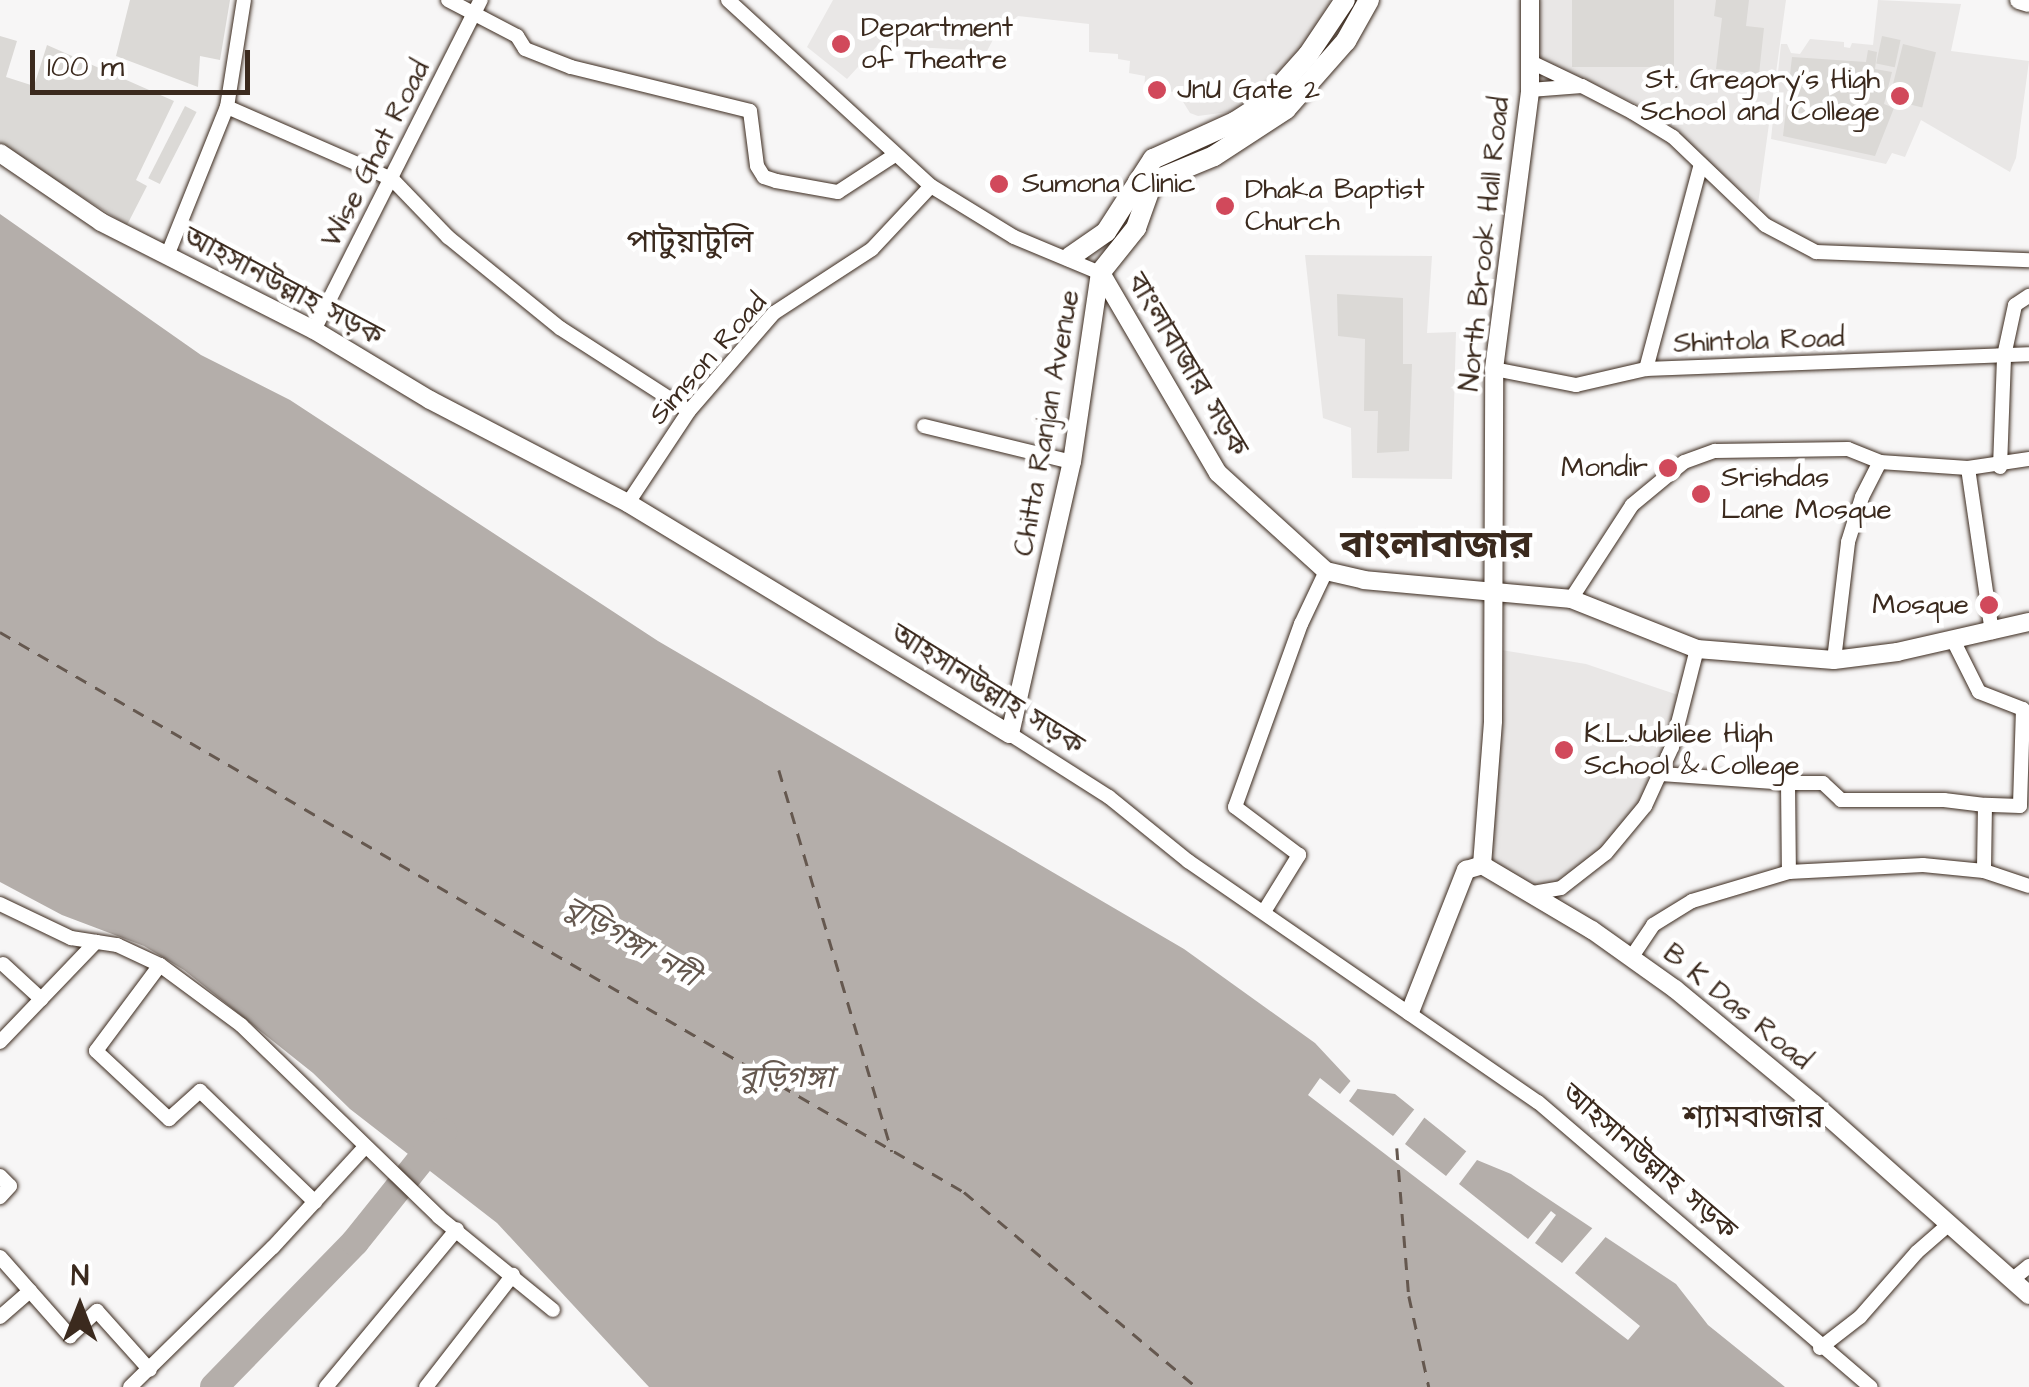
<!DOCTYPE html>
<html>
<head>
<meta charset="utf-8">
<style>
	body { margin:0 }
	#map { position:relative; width:2029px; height:1387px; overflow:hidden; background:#f7f6f6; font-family:"Architects Daughter","Noto Sans Bengali",sans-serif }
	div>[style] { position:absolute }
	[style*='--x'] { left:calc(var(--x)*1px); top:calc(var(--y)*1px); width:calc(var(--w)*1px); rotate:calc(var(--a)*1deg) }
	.built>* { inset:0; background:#e9e7e6 }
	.green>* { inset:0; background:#dbd9d6; transform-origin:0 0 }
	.water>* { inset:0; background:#b4aeaa }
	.pier>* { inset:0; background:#f7f6f6 }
	.river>* { height:28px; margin:-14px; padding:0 14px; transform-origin:14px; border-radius:14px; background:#b4aeaa }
	.ferry>* { height:2.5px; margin-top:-1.25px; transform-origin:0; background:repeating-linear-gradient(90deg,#65584f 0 12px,transparent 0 22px) }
	.roads { filter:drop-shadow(0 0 2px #3b2a1e) drop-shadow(0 0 2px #3b2a1e) }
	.minor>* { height:14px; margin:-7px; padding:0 7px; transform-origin:7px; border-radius:7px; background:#fff }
	.tertiary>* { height:18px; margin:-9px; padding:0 9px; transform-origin:9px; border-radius:9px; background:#fff }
	.secondary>* { height:20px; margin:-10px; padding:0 10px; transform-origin:10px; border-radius:10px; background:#fff }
	.dots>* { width:28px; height:28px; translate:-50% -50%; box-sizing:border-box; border:5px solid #fff; border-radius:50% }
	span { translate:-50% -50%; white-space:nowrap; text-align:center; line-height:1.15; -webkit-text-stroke:9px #fff; paint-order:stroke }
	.poi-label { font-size:28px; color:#3b2a1e }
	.left { translate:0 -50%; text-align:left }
	.right { translate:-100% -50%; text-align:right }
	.street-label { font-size:28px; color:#3b2a1e }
	.water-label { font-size:30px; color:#65584f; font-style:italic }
	.quarter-label { font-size:32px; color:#3b2a1e }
	.district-label { font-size:38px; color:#3b2a1e; font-weight:700 }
	.north { position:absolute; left:30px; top:1257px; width:100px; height:100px; -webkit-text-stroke:8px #fff; paint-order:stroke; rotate:0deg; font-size:28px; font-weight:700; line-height:40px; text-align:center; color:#3b2a1e }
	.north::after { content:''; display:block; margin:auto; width:35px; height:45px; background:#3b2a1e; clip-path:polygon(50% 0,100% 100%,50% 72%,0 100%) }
	.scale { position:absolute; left:30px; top:50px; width:220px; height:45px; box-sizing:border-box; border:5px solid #3b2a1e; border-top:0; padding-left:12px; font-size:30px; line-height:35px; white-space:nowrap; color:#3b2a1e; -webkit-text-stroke:8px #fff; paint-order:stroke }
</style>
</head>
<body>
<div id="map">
	<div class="built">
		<div style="clip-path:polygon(833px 0,1331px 0,1298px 55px,1259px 98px,1236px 111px,1198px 116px,1190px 113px,1177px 92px,1144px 90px,1145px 76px,1129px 73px,1130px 61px,1118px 59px,1118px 54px,1089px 52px,1089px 24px,1018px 16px,996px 34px,987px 51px,878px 45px,847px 79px,807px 47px)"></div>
		<div style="clip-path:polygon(1536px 0,1786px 0,1758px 204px,1641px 106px,1536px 57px)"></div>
		<div style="clip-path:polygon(1878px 0,1961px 4px,1951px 51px,2029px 61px,2016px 158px,2010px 172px,1921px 120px,1905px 157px,1892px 153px,1886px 164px,1771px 139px,1781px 44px,1787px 44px,1791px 53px,1800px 54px,1810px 39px,1844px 42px,1844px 47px,1850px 48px,1852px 43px,1873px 45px)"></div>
		<div style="clip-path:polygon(1305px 255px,1432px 256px,1427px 333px,1456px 332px,1452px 479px,1352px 478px,1351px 428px,1323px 418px)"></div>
		<div style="clip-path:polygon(1501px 650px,1586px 664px,1681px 696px,1661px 774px,1645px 806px,1561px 888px,1533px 893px,1482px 865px)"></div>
	</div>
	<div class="green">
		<div style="clip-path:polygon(130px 0,230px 0,220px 60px,200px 56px,198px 87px,116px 56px)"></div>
		<div style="left:1572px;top:0;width:102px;height:67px"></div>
		<div style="clip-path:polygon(1716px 0,1749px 0,1746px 26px,1764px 28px,1759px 74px,1716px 69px,1722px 18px,1714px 16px)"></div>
		<div style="clip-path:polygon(0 36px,17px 41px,6px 77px,34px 86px,47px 45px,174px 101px,136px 180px,147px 186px,127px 225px,0 145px)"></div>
		<div style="left:1882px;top:36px;width:19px;height:28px;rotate:12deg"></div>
		<div style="left:1903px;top:44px;width:34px;height:57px;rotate:14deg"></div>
		<div style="clip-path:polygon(1868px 50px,1877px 52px,1875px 69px,1892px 72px,1884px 104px,1894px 108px,1875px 156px,1783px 136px,1792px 57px,1866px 62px)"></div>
		<div style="left:185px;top:106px;width:13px;height:81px;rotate:27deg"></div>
		<div style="clip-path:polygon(1337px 294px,1403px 298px,1403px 364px,1412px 364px,1409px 451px,1377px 453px,1378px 411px,1364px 411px,1365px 339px,1338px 336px)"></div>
	</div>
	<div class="water">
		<div style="clip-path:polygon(0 214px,201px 355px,290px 400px,658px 641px,1184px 949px,1315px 1043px,1358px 1089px,1395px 1094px,1477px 1160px,1511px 1174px,1676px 1284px,1708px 1325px,1785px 1387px,649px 1387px,497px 1223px,350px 1109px,313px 1073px,184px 970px,144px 946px,62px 915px,0 882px)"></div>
	</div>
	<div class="pier">
		<div style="clip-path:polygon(1320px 1078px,1340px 1094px,1353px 1078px,1361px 1084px,1349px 1101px,1393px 1136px,1417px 1106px,1427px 1114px,1405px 1144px,1446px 1176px,1469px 1148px,1480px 1156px,1459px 1184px,1528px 1239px,1551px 1211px,1556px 1215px,1535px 1243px,1562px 1263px,1596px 1224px,1609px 1233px,1575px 1273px,1640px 1326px,1628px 1340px,1308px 1095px)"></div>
	</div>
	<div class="river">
		<div style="--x:214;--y:1387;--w:202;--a:-45.8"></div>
		<div style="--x:355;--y:1242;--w:141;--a:-51.3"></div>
	</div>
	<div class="ferry">
		<div style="--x:0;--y:632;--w:1115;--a:30.15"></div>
		<div style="--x:964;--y:1192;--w:303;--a:40"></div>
		<div style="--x:779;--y:770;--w:398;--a:73.5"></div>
		<div style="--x:1397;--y:1148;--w:148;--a:85.4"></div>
		<div style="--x:1409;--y:1296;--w:93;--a:77.6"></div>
	</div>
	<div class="roads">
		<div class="minor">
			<div style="--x:448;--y:0;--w:78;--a:27.6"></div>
			<div style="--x:517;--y:36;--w:15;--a:58"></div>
			<div style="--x:525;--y:49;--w:49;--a:21.4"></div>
			<div style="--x:571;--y:67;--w:184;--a:13.8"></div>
			<div style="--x:750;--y:111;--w:55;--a:82.7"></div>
			<div style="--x:757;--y:166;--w:13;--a:58"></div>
			<div style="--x:764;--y:177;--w:13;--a:18"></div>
			<div style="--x:776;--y:181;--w:63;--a:10.1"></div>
			<div style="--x:838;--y:192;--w:68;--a:-33"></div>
			<div style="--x:728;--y:0;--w:275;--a:42.5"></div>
			<div style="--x:931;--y:186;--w:97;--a:31.6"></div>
			<div style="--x:1014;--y:237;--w:93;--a:22.7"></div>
			<div style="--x:1531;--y:62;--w:55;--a:25.6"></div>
			<div style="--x:1530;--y:90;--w:52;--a:-4.4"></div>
			<div style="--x:1582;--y:86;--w:56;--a:27.5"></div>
			<div style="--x:1632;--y:112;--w:48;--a:31.4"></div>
			<div style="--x:1673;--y:137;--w:127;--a:43.7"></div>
			<div style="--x:1765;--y:225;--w:58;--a:27.9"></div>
			<div style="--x:1816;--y:252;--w:213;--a:2.2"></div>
			<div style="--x:227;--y:107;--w:180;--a:23.6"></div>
			<div style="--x:392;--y:179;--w:81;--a:46"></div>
			<div style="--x:448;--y:237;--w:144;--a:39.1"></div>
			<div style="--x:560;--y:328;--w:153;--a:32.8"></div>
			<div style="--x:167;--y:256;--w:161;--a:-68.1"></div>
			<div style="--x:227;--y:107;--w:108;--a:-81"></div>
			<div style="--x:314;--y:330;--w:370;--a:-63.2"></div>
			<div style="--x:1494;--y:369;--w:84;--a:11"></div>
			<div style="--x:1576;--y:385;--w:72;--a:-12.9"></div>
			<div style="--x:1646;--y:369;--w:383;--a:-2.2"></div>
			<div style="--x:1646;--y:369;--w:209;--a:-75"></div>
			<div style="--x:924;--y:426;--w:152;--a:13.7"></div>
			<div style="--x:2000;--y:467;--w:111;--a:-87.9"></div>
			<div style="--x:2004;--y:356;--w:52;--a:-77.8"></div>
			<div style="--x:2015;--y:305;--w:17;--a:-33"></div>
			<div style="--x:1968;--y:468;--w:166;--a:81.7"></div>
			<div style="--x:628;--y:503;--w:110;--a:-56.5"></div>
			<div style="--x:689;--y:411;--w:130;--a:-49.1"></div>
			<div style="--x:774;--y:313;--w:117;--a:-33.1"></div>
			<div style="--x:872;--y:249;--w:86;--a:-46.9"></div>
			<div style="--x:1571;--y:599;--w:112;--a:-57"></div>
			<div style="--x:1632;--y:505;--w:67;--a:-39.6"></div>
			<div style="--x:1684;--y:462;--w:33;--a:-20"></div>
			<div style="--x:1715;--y:451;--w:133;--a:-0.9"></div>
			<div style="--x:1848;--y:449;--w:35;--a:22"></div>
			<div style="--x:1880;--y:462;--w:88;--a:3.9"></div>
			<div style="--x:1968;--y:468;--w:62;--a:-8.4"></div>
			<div style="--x:1953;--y:640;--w:58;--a:63.4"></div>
			<div style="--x:1979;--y:692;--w:47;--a:21.1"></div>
			<div style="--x:2023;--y:709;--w:97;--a:91.8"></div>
			<div style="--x:2020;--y:806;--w:35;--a:-178"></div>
			<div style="--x:1985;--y:805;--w:66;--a:90.9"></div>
			<div style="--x:1834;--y:660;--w:119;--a:-83.2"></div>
			<div style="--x:1848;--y:542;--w:47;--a:-72.7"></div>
			<div style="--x:1862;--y:497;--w:39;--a:-63"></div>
			<div style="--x:1010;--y:734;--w:117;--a:32.5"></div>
			<div style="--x:1109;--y:797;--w:102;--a:39"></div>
			<div style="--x:1188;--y:861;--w:425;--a:34.6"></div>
			<div style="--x:1538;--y:1102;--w:438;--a:40.6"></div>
			<div style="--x:1661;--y:774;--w:127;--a:4.1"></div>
			<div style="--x:1788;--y:783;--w:89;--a:89.4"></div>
			<div style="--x:1788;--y:783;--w:35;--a:0"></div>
			<div style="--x:1823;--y:783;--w:25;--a:43"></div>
			<div style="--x:1841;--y:800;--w:103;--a:0"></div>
			<div style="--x:1944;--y:800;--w:41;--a:7"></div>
			<div style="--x:1533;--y:893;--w:28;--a:-10"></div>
			<div style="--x:1561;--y:888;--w:57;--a:-37.9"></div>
			<div style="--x:1606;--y:853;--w:61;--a:-50.3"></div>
			<div style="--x:1645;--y:806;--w:65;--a:-65.4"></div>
			<div style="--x:1672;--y:747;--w:101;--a:-75.7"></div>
			<div style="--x:0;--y:904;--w:79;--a:25.6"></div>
			<div style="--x:71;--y:938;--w:47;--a:8.7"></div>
			<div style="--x:117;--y:945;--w:47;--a:24.9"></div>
			<div style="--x:160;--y:965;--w:101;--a:36.5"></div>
			<div style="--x:241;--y:1025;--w:276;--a:44.1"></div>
			<div style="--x:439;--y:1217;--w:147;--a:39.2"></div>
			<div style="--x:1265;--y:910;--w:65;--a:-58.3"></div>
			<div style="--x:1299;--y:855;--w:80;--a:-143.1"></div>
			<div style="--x:1235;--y:807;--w:195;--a:-70.2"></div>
			<div style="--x:1301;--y:624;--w:59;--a:-64.7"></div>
			<div style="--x:1631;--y:958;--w:40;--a:-56"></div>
			<div style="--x:1653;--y:925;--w:46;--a:-31.6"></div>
			<div style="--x:1692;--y:901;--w:101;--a:-16.6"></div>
			<div style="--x:1789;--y:872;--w:134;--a:-3"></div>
			<div style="--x:1923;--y:865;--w:61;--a:5.6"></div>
			<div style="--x:1984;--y:871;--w:47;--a:18.4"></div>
			<div style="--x:3;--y:964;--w:52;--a:42.6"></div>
			<div style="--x:160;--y:965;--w:107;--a:126.7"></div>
			<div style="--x:96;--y:1051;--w:100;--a:43"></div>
			<div style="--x:169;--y:1119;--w:42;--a:-42.1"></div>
			<div style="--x:200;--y:1091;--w:160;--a:44"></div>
			<div style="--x:0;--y:1042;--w:139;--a:-46.2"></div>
			<div style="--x:0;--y:1176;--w:14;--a:45"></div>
			<div style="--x:10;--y:1186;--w:15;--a:132"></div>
			<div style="--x:0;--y:1257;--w:106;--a:48.5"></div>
			<div style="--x:70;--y:1336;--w:37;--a:-43"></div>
			<div style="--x:97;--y:1311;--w:79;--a:48.1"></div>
			<div style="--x:2013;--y:1279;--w:21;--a:-39"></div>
			<div style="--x:0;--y:1317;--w:40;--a:-41"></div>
			<div style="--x:1820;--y:1348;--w:51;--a:-37.8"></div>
			<div style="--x:1860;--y:1317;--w:86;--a:-48.8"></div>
			<div style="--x:1917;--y:1252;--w:40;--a:-41"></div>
			<div style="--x:130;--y:1387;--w:200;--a:-44.4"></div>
			<div style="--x:273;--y:1247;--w:136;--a:-47.4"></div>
			<div style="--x:326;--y:1387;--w:205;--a:-50.3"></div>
			<div style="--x:426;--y:1387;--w:142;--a:-52.2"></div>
		</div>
		<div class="tertiary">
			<div style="--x:2019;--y:0;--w:10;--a:17"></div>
			<div style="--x:0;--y:153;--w:122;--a:34.3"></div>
			<div style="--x:101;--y:222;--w:239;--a:26.9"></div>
			<div style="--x:314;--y:330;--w:135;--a:31.1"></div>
			<div style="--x:430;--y:400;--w:223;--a:27.5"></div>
			<div style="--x:628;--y:503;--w:446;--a:31.2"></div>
			<div style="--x:1010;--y:734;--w:279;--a:-77.2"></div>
			<div style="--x:1072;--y:462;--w:191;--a:-81.6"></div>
			<div style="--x:1101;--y:273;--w:232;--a:59.7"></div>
			<div style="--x:1218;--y:473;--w:146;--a:42.2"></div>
			<div style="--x:1326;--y:571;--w:39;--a:13"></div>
			<div style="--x:1364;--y:580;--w:208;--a:5.2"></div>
			<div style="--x:1571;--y:599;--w:136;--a:21.6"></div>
			<div style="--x:1697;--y:649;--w:137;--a:4.6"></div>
			<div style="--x:1834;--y:660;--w:64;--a:-7.2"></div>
			<div style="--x:1897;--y:652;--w:135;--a:-12.8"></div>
			<div style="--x:1482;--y:865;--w:144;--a:-85.6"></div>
			<div style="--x:1493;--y:721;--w:352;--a:-89.8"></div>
			<div style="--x:1494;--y:369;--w:281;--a:-82.6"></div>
			<div style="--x:1530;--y:90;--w:90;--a:-90"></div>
			<div style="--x:1482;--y:865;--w:128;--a:30.6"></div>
			<div style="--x:1592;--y:930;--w:102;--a:35.4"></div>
			<div style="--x:1675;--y:989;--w:180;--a:39.6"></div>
			<div style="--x:1814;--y:1104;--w:288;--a:41.6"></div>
			<div style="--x:1410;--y:1012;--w:153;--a:-68.5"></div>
			<div style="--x:1466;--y:870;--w:17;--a:-17"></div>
		</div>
		<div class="secondary">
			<div style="--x:1070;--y:257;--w:44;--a:-34.8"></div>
			<div style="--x:1106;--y:232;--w:87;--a:-57.2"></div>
			<div style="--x:1153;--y:159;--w:90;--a:-24.3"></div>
			<div style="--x:1235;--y:122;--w:37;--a:-33"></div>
			<div style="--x:1266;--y:102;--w:63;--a:-48.2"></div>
			<div style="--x:1308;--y:55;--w:66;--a:-56.1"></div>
			<div style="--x:1100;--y:273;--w:58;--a:-51.3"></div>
			<div style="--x:1136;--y:228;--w:41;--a:-70.3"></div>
			<div style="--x:1150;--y:189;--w:16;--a:-45"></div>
			<div style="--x:1161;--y:178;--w:57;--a:-22.5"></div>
			<div style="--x:1214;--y:156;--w:86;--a:-33.1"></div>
			<div style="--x:1286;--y:109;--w:91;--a:-48.6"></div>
			<div style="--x:1346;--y:41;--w:47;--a:-60.7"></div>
		</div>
	</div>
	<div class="dots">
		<div style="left:841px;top:44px;background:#d1495b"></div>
		<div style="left:1157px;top:90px;background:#d1495b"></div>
		<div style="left:1900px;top:96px;background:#d1495b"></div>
		<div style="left:999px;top:184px;background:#d1495b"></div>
		<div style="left:1225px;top:206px;background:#d1495b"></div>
		<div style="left:1668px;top:468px;background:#d1495b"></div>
		<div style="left:1701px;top:494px;background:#d1495b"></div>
		<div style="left:1989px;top:605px;background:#d1495b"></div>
		<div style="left:1564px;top:750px;background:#d1495b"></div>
	</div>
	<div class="poi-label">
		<span class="left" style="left:861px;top:44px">Department<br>of Theatre</span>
		<span class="right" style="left:1880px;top:96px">St. Gregory's High<br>School and College</span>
		<span class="left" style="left:1177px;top:90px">JnU Gate 2</span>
		<span class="left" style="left:1022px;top:184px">Sumona Clinic</span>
		<span class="left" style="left:1245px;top:206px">Dhaka Baptist<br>Church</span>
		<span class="right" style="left:1648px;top:468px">Mondir</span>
		<span class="left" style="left:1721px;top:494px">Srishdas<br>Lane Mosque</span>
		<span class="right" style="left:1969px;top:605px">Mosque</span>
		<span class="left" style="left:1584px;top:750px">K.L.Jubilee High<br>School &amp; College</span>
	</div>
	<div class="street-label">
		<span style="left:376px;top:154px;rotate:-63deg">Wise Ghat Road</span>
		<span style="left:1485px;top:244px;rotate:-84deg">North Brook Hall Road</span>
		<span style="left:283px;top:287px;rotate:28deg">আহসানউল্লাহ সড়ক</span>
		<span style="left:1759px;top:341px;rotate:-2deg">Shintola Road</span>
		<span style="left:708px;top:359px;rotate:-49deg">Simson Road</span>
		<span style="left:1187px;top:365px;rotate:59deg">বাংলাবাজার সড়ক</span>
		<span style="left:1047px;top:423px;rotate:-80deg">Chitta Ranjan Avenue</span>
		<span style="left:987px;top:690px;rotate:32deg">আহসানউল্লাহ সড়ক</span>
		<span style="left:1737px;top:1007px;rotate:39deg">B K Das Road</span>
		<span style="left:1649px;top:1162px;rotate:41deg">আহসানউল্লাহ সড়ক</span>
	</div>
	<div class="water-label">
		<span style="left:631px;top:942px;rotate:30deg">বুড়িগঙ্গা নদী</span>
		<span style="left:786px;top:1078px">বুড়িগঙ্গা</span>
	</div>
	<div class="quarter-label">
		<span style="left:690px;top:243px">পাটুয়াটুলি</span>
		<span style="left:1753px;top:1118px">শ্যামবাজার</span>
	</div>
	<div class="district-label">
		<span style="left:1436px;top:547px">বাংলাবাজার</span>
	</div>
	<div class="north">N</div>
	<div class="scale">100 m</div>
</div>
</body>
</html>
